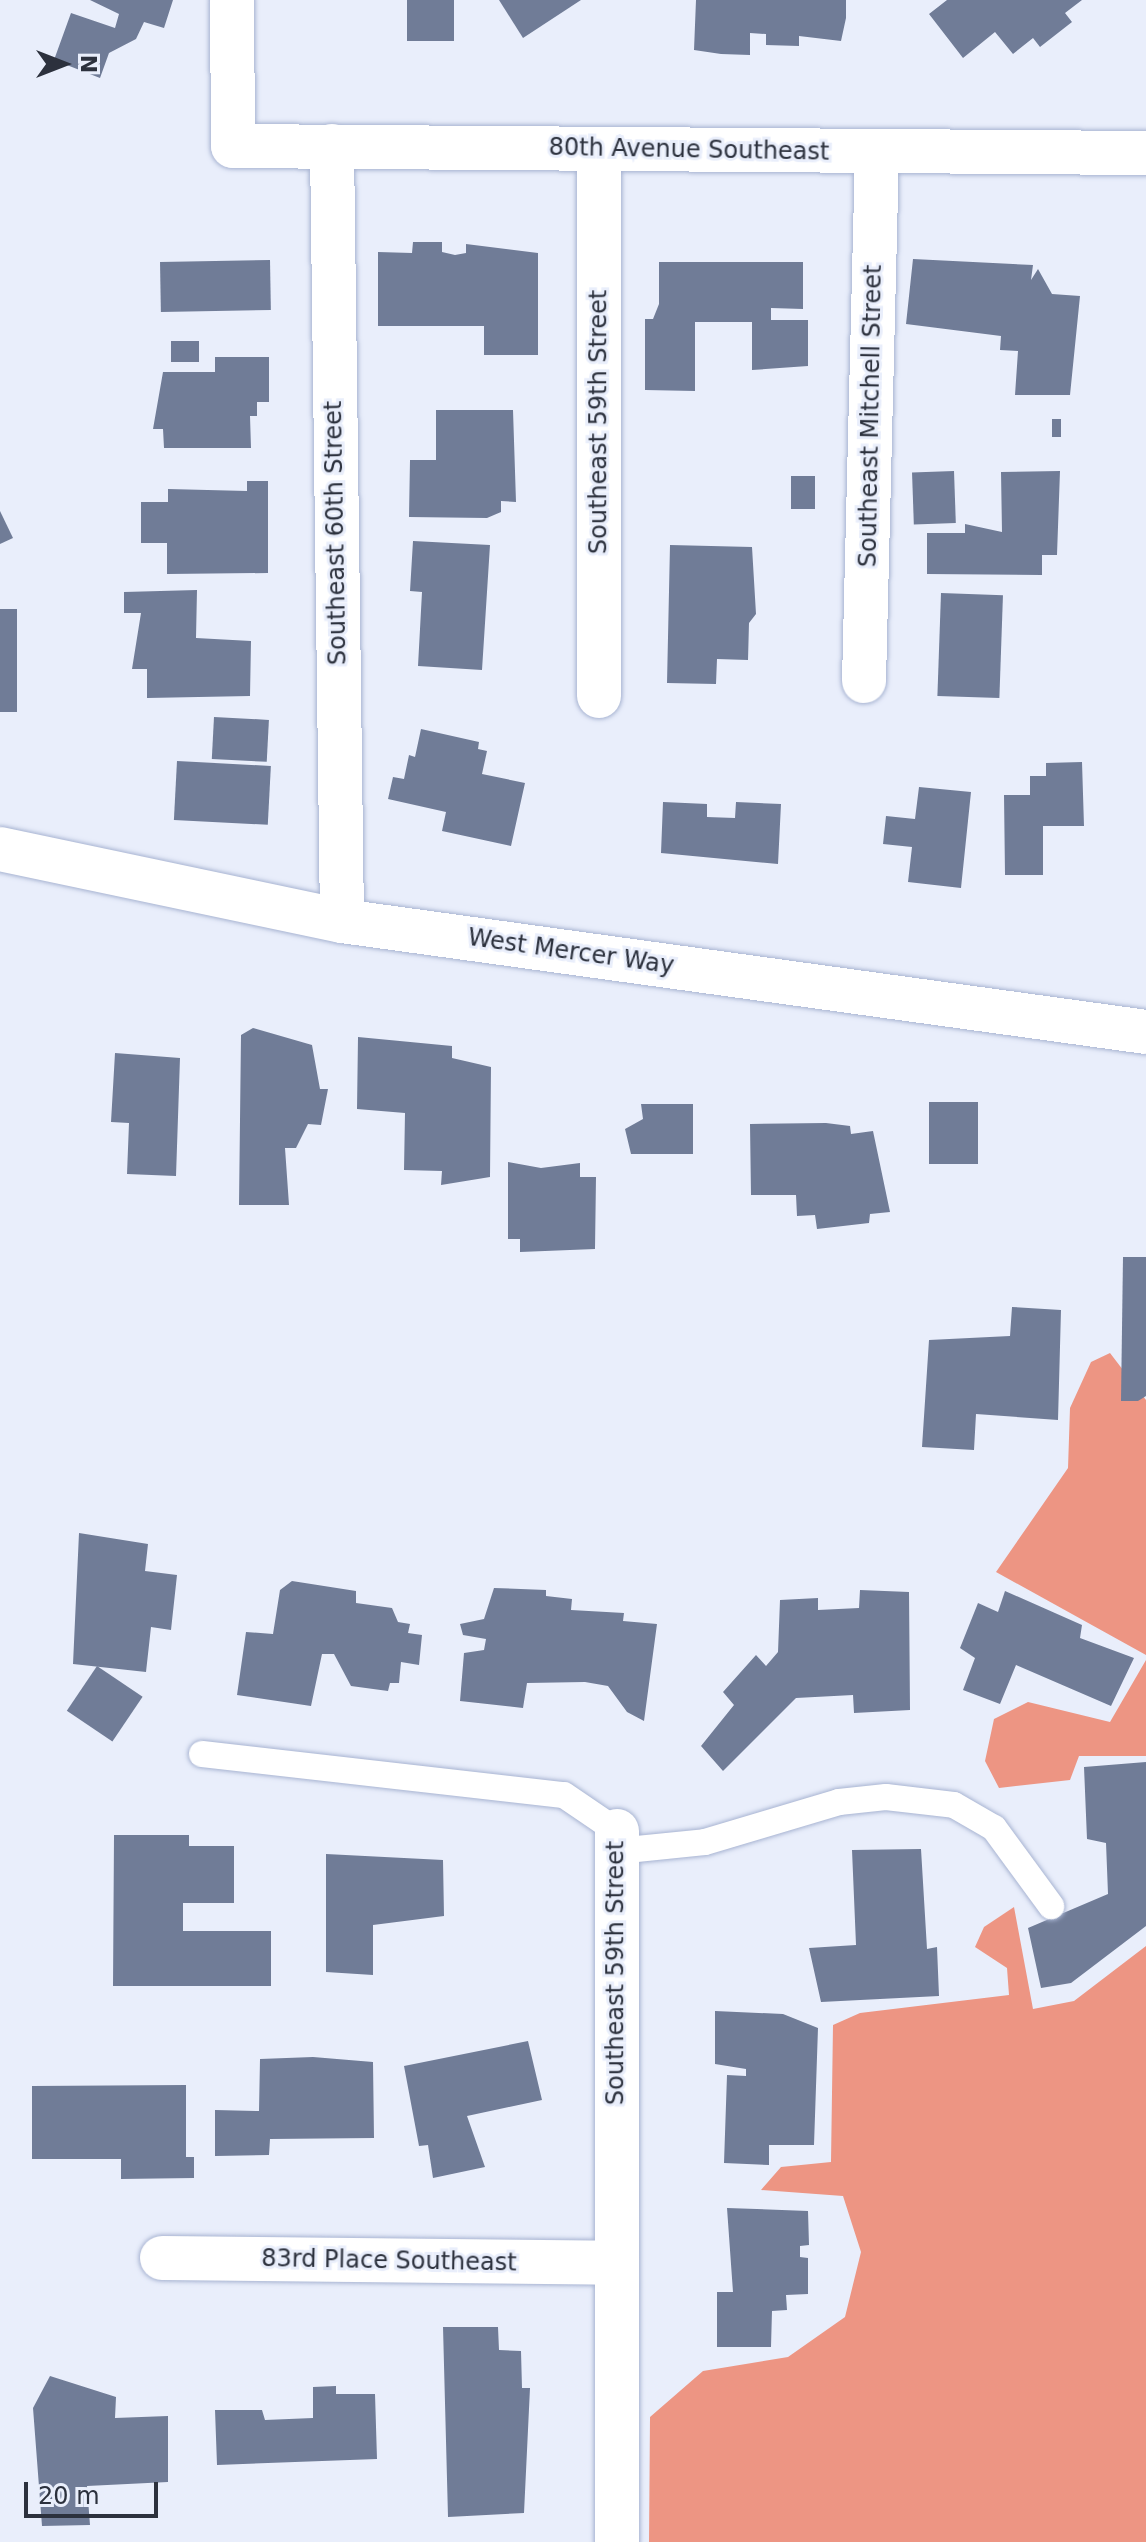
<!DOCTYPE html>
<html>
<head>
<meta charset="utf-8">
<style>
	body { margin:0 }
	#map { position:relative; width:1146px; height:2542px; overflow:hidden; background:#e9eefb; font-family:"DejaVu Sans",sans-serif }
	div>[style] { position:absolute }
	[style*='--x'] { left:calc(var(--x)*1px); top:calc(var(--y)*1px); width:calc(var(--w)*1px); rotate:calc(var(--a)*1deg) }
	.forest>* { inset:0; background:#ed9583 }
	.building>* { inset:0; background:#707c97; transform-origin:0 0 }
	.roads { filter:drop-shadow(0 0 2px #a8b4d2) drop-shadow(0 0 2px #a8b4d2) }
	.service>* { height:26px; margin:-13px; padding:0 13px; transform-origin:13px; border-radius:13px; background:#fff }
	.minor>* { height:44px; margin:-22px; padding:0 22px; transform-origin:22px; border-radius:22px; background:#fff }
	.tertiary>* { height:44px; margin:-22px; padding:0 22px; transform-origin:22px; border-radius:22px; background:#fff }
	span { translate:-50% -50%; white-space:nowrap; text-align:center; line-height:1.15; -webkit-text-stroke:6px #e9eefb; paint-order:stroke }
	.street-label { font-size:24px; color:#2c313d }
	.north { position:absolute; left:24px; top:24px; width:80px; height:80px; -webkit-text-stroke:6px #e9eefb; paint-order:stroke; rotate:90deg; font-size:22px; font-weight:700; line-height:32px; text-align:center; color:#2c313d }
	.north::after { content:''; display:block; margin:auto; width:28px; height:36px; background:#2c313d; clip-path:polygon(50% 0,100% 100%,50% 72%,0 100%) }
	.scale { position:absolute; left:24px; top:2482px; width:134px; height:36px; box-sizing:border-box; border:4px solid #2c313d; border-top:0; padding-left:10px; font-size:24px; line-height:28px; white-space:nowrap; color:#2c313d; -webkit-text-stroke:6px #e9eefb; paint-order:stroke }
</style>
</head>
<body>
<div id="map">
	<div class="forest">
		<div style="clip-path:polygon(1110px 1353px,1146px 1400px,1146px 1655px,996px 1572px,1068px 1468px,1070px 1408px,1091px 1362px)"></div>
		<div style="clip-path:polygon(1146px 1660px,1146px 1756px,1079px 1756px,1070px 1780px,999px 1788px,985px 1761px,994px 1719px,1028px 1702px,1110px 1722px)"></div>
		<div style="clip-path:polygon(1014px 1907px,1033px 2009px,1074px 2001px,1146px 1946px,1146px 2542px,649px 2542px,650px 2417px,703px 2371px,788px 2357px,845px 2317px,861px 2252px,843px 2196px,761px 2190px,781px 2167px,831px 2162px,833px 2025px,860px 2013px,1009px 1995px,1007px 1968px,975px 1947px,984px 1927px)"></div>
	</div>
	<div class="building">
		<div style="clip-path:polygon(90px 0,173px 0,164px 28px,144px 22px,136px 39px,109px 53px,100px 78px,54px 60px,71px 13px,115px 28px,119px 14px)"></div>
		<div style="left:407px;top:0;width:47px;height:41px"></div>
		<div style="clip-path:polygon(499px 0,581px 0,523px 38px)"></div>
		<div style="clip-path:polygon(696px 0,846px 0,846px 18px,841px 41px,799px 36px,799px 46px,766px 45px,766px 34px,750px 33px,750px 55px,721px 54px,694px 50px)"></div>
		<div style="clip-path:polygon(947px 0,1082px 0,1065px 13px,1072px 22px,1040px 47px,1033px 38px,1013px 54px,995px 32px,963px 58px,929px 14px)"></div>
		<div style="clip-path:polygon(413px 242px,442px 242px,442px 252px,455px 255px,466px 253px,466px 244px,538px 253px,538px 355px,484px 355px,484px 326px,378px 326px,378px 252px,412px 253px)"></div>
		<div style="clip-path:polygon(913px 259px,1033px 265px,1031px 280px,1038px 269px,1052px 294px,1080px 296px,1070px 395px,1015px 395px,1018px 351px,1000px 350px,1001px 336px,906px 324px)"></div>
		<div style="left:270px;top:260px;width:50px;height:110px;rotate:89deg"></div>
		<div style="clip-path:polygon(659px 262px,803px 262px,803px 309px,771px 308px,771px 320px,808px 320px,808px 366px,752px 370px,752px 322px,695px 322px,695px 391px,645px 390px,645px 319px,653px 319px,659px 304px)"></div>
		<div style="left:171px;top:341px;width:28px;height:21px"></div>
		<div style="clip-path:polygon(215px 357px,269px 357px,269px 402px,257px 402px,257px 416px,250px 416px,251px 448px,164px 448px,163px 429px,153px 429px,163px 372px,215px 372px)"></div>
		<div style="clip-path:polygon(436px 410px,513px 410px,516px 502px,501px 501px,501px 512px,487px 518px,409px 517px,410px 460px,436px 460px)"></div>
		<div style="left:1052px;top:419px;width:9px;height:18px"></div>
		<div style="left:954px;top:471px;width:52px;height:42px;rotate:88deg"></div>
		<div style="clip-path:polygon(1060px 471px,1057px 555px,1042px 555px,1042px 575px,927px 574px,927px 533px,965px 533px,965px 524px,1002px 532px,1001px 472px)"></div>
		<div style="left:791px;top:476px;width:24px;height:33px"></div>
		<div style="clip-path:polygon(247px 481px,268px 481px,268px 573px,167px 574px,167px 543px,141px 543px,141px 502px,168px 502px,168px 489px,247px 491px)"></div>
		<div style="clip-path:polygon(0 511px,13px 538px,0 544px)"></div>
		<div style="clip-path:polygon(413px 541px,490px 545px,482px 670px,418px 666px,422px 592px,410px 591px)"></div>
		<div style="clip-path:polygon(670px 545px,752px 547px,756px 614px,749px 623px,748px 660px,717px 659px,716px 684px,667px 683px)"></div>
		<div style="clip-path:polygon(197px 590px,196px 638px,251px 641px,250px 696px,147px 698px,147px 669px,132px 669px,141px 613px,124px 613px,124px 592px)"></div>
		<div style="left:941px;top:593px;width:62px;height:103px;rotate:2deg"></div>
		<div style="left:0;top:609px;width:17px;height:103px"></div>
		<div style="left:214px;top:717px;width:55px;height:42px;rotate:3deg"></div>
		<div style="clip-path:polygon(421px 729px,479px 742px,478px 749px,487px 751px,482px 774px,525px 783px,511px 846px,442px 831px,446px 812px,388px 799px,393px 777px,404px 779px,409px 755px,415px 757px)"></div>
		<div style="left:177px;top:761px;width:94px;height:59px;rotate:3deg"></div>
		<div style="clip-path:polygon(1082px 762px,1084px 826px,1043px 826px,1043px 875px,1005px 875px,1004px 795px,1030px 795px,1030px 776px,1046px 776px,1046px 763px)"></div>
		<div style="clip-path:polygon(919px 787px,971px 792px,961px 888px,908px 882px,912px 847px,883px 844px,886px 816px,915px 819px)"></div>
		<div style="clip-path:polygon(663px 802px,707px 804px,707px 817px,735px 818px,736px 802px,781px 804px,778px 864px,661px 853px)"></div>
		<div style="clip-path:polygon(253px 1028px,312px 1045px,320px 1089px,328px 1089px,321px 1125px,308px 1124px,296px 1148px,285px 1148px,289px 1205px,239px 1205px,241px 1035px)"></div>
		<div style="clip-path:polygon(358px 1037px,452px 1046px,452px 1058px,491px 1067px,490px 1177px,441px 1185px,442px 1171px,404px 1170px,405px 1113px,357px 1109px)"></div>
		<div style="clip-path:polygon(115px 1053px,180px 1058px,176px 1176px,127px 1174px,129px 1123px,111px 1122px)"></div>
		<div style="left:978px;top:1102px;width:62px;height:49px;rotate:90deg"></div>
		<div style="clip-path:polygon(641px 1104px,693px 1104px,693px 1154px,631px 1154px,625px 1129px,643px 1119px)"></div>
		<div style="clip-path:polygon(826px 1123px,850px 1126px,851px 1134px,873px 1131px,890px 1212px,870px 1214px,869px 1223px,817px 1229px,815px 1215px,797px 1216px,796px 1195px,751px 1195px,750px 1124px)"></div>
		<div style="clip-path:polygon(508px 1162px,541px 1168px,580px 1163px,580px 1177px,596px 1177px,595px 1249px,520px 1252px,520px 1239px,508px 1239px)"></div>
		<div style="clip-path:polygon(1123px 1257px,1146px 1257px,1146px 1396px,1138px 1401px,1121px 1401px)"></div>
		<div style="clip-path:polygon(1012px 1307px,1061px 1310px,1058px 1420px,976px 1414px,974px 1450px,922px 1447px,929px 1340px,1010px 1336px)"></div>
		<div style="clip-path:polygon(79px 1533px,148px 1544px,145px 1571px,177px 1575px,171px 1630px,151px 1627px,146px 1672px,73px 1664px)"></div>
		<div style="clip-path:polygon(292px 1581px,356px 1591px,356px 1603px,392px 1608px,398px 1622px,410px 1624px,408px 1633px,422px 1635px,419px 1665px,401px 1662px,399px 1683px,390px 1683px,388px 1691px,351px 1686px,334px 1654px,322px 1654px,311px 1706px,237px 1695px,246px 1632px,273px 1634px,280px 1590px)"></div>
		<div style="clip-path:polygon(494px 1588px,546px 1590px,546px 1596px,572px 1599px,571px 1610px,624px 1613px,623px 1621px,657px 1624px,644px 1721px,627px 1712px,608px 1686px,585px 1682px,527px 1683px,523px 1708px,460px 1701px,464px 1653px,484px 1650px,486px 1639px,463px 1635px,460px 1624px,484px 1619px)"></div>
		<div style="clip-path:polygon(860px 1590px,909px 1592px,910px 1710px,854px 1713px,853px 1695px,796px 1698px,723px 1771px,701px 1746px,734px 1705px,723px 1692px,756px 1655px,766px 1666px,778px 1652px,780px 1600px,818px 1598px,818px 1610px,859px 1608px)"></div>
		<div style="clip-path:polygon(1005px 1591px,1082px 1625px,1080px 1638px,1134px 1658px,1111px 1706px,1016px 1665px,1000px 1704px,963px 1690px,975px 1658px,960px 1648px,978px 1603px,998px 1612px)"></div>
		<div style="left:97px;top:1666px;width:55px;height:54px;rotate:34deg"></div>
		<div style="clip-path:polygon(1146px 1762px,1146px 1926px,1071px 1983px,1041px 1988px,1028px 1928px,1108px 1894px,1106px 1843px,1087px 1839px,1084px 1767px)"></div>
		<div style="clip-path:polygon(114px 1835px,189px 1835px,189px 1846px,234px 1846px,234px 1903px,183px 1903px,183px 1931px,271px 1931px,271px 1986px,113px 1986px)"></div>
		<div style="clip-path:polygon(921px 1849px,927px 1949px,937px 1947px,939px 1996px,821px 2002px,809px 1948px,856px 1945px,852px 1850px)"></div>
		<div style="clip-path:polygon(326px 1854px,443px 1860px,444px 1916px,373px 1925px,373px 1975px,326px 1972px)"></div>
		<div style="clip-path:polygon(715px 2011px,783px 2014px,818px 2028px,814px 2145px,769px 2145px,769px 2165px,724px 2163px,727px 2075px,746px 2076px,746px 2069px,715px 2064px)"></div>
		<div style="clip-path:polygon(528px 2041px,542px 2100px,467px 2116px,485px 2167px,433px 2178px,428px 2145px,419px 2146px,404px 2066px)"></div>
		<div style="clip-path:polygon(313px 2057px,373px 2062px,374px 2138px,270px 2139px,269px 2155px,215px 2156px,215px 2110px,259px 2111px,260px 2059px)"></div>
		<div style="clip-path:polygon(186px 2085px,186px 2157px,194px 2157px,194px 2178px,121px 2179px,121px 2159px,32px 2159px,32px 2086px)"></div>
		<div style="clip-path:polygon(727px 2208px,808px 2211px,809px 2245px,800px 2246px,800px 2257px,808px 2258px,808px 2294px,786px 2295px,787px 2310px,772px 2311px,771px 2347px,717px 2347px,717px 2292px,733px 2292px)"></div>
		<div style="clip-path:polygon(443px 2327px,498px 2327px,499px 2350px,521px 2351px,522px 2388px,530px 2388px,524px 2513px,448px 2517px)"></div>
		<div style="clip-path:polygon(50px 2376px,116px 2397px,115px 2418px,168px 2416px,168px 2482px,87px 2486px,90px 2525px,42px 2526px,33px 2408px)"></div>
		<div style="clip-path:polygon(336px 2386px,336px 2394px,375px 2394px,377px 2459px,217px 2465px,215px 2410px,262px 2410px,265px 2420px,313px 2418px,313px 2387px)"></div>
	</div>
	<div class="roads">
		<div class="service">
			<div style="--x:202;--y:1754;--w:364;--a:6.5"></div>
			<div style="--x:564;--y:1795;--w:64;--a:34.2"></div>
			<div style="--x:617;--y:1851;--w:88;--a:-5.8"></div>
			<div style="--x:705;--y:1842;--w:140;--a:-16.6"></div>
			<div style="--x:839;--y:1802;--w:47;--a:-6.1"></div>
			<div style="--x:886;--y:1797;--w:68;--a:6.7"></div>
			<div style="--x:954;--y:1805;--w:46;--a:29.9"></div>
			<div style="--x:994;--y:1828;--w:97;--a:53.8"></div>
		</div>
		<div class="minor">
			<div style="--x:232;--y:0;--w:146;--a:89.6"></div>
			<div style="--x:233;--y:146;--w:913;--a:0.44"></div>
			<div style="--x:332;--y:146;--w:775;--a:89.26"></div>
			<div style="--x:599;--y:149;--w:547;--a:90"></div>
			<div style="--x:864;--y:681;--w:530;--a:-88.59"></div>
			<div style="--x:617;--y:1831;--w:711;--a:90"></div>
			<div style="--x:162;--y:2258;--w:455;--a:0.6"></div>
		</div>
		<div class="tertiary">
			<div style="--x:0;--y:849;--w:349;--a:11.9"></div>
			<div style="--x:342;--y:921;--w:812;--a:7.86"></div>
		</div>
	</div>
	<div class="street-label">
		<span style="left:689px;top:150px;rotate:1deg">80th Avenue Southeast</span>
		<span style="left:871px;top:416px;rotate:-89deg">Southeast Mitchell Street</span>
		<span style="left:599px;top:422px;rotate:-90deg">Southeast 59th Street</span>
		<span style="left:336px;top:533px;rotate:-91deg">Southeast 60th Street</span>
		<span style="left:571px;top:952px;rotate:8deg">West Mercer Way</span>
		<span style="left:616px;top:1973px;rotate:-90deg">Southeast 59th Street</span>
		<span style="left:389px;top:2261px;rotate:1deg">83rd Place Southeast</span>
	</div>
	<div class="north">N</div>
	<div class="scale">20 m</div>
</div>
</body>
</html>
